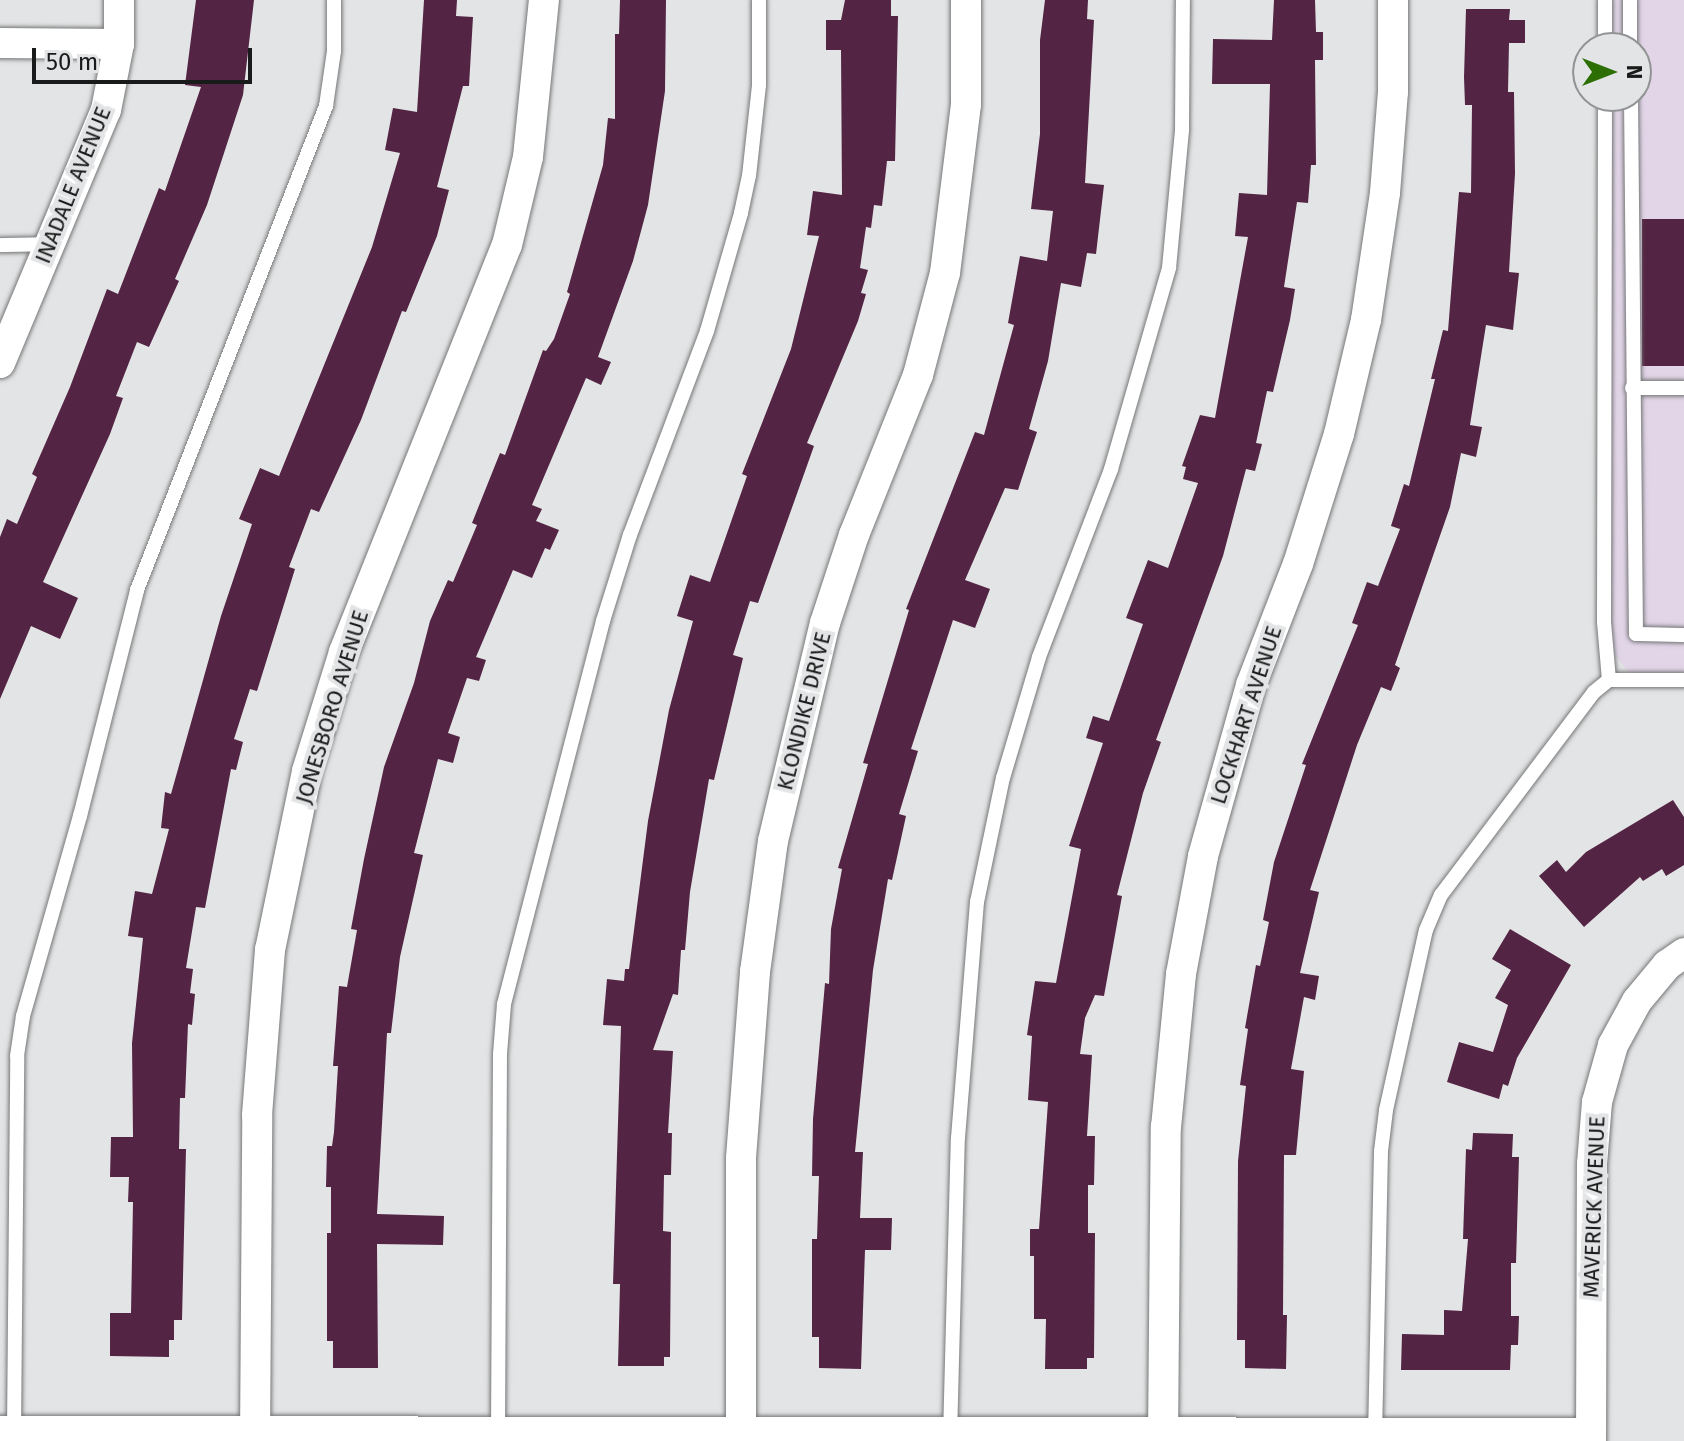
<!DOCTYPE html>
<html>
<head>
<meta charset="utf-8">
<style>
	body { margin:0 }
	#map { position:relative; width:1684px; height:1441px; overflow:hidden; background:#e3e4e5; font-family:"Fira Sans",sans-serif }
	div>[style] { position:absolute }
	[style*='--x'] { left:calc(var(--x)*1px); top:calc(var(--y)*1px); width:calc(var(--w)*1px); rotate:calc(var(--a)*1deg) }
	.commercial>* { inset:0; background:#e2d5e8 }
	.building>* { inset:0; background:#532443; transform-origin:0 0 }
	.roads { filter:drop-shadow(0 0 2px #767778) drop-shadow(0 0 2px #767778) }
	.service>* { height:14px; margin:-7px; padding:0 7px; transform-origin:7px; border-radius:7px; background:#fff }
	.minor>* { height:30px; margin:-15px; padding:0 15px; transform-origin:15px; border-radius:15px; background:#fff }
	span { translate:-50% -50%; white-space:nowrap; text-align:center; line-height:1.15; -webkit-text-stroke:8px #e3e4e5; paint-order:stroke }
	.street-label { font-size:22px; color:#191a1a }
	.north { position:absolute; left:1572px; top:32px; width:80px; height:80px; box-sizing:border-box; background:#e3e4e5; border:2px solid #929394; border-radius:50%; rotate:90deg; font-size:22px; font-weight:700; line-height:32px; text-align:center; color:#191a1a }
	.north::after { content:''; display:block; margin:auto; width:28px; height:36px; background:#2e6f05; clip-path:polygon(50% 0,100% 100%,50% 72%,0 100%) }
	.scale { position:absolute; left:32px; top:48px; width:220px; height:36px; box-sizing:border-box; border:4px solid #191a1a; border-top:0; padding-left:10px; font-size:24px; line-height:28px; white-space:nowrap; color:#191a1a; -webkit-text-stroke:6px #e3e4e5; paint-order:stroke }
</style>
</head>
<body>
<div id="map">
	<div class="commercial">
		<div style="clip-path:polygon(1611px 0,1684px 0,1684px 679px,1633px 679px,1610px 647px,1611px 96px,1636px 96px,1636px 48px,1611px 48px)"></div>
	</div>
	<div class="building">
		<div style="clip-path:polygon(196px 0,254px 0,243px 95px,207px 205px,175px 279px,179px 281px,149px 347px,137px 342px,116px 396px,123px 398px,110px 434px,43px 582px,78px 598px,60px 639px,31px 626px,0 699px,0 537px,7px 519px,17px 524px,37px 477px,32px 474px,70px 387px,107px 289px,118px 294px,159px 188px,165px 191px,201px 87px,185px 85px)"></div>
		<div style="clip-path:polygon(424px 0,457px 0,456px 16px,473px 17px,469px 86px,463px 86px,437px 187px,449px 190px,437px 236px,406px 312px,402px 311px,361px 420px,319px 512px,311px 509px,289px 567px,295px 569px,257px 691px,250px 689px,234px 739px,243px 742px,236px 770px,231px 769px,205px 908px,196px 907px,186px 968px,193px 969px,190px 993px,195px 994px,192px 1025px,188px 1024px,185px 1098px,180px 1098px,179px 1149px,186px 1149px,182px 1320px,174px 1320px,174px 1340px,169px 1340px,169px 1357px,110px 1356px,110px 1313px,131px 1313px,133px 1202px,128px 1202px,129px 1177px,110px 1177px,111px 1137px,133px 1137px,132px 1043px,143px 938px,128px 936px,135px 891px,152px 894px,169px 829px,161px 828px,165px 792px,171px 794px,221px 616px,252px 524px,239px 519px,260px 468px,279px 476px,372px 247px,400px 153px,385px 150px,393px 108px,417px 112px)"></div>
		<div style="clip-path:polygon(620px 0,666px 0,665px 91px,648px 205px,633px 261px,598px 357px,611px 362px,601px 385px,586px 378px,532px 505px,542px 509px,536px 521px,559px 530px,550px 550px,545px 548px,532px 578px,513px 570px,476px 657px,486px 660px,479px 681px,467px 678px,448px 733px,460px 737px,453px 763px,438px 759px,414px 853px,423px 855px,400px 957px,391px 1033px,387px 1033px,377px 1214px,444px 1216px,443px 1245px,377px 1244px,378px 1368px,333px 1368px,333px 1341px,327px 1341px,327px 1233px,331px 1233px,331px 1187px,326px 1187px,327px 1146px,332px 1146px,334px 1132px,338px 1066px,333px 1066px,339px 986px,347px 987px,357px 930px,351px 929px,364px 859px,384px 767px,414px 683px,430px 621px,448px 580px,453px 582px,477px 525px,472px 523px,500px 453px,505px 455px,543px 350px,546px 351px,554px 339px,570px 294px,567px 292px,603px 165px,608px 118px,615px 119px,615px 34px,619px 34px)"></div>
		<div style="clip-path:polygon(845px 0,891px 0,891px 16px,898px 16px,895px 161px,887px 161px,882px 206px,874px 205px,871px 228px,866px 227px,860px 268px,868px 270px,861px 293px,866px 294px,858px 321px,807px 443px,814px 446px,758px 603px,750px 601px,733px 655px,743px 658px,714px 780px,709px 779px,690px 892px,685px 950px,681px 950px,678px 995px,673px 994px,653px 1050px,673px 1051px,668px 1133px,672px 1133px,671px 1175px,664px 1175px,663px 1231px,671px 1232px,670px 1357px,664px 1357px,664px 1366px,618px 1366px,620px 1284px,613px 1284px,621px 1026px,603px 1025px,607px 979px,624px 981px,625px 969px,629px 969px,648px 821px,669px 710px,693px 621px,677px 616px,690px 575px,710px 582px,747px 476px,742px 474px,791px 349px,819px 236px,807px 235px,813px 191px,842px 195px,841px 50px,826px 50px,826px 20px,841px 20px)"></div>
		<div style="clip-path:polygon(1045px 0,1088px 0,1087px 19px,1094px 20px,1085px 183px,1104px 185px,1096px 254px,1087px 253px,1081px 287px,1061px 283px,1048px 361px,1029px 429px,1037px 432px,1018px 490px,1005px 488px,965px 580px,990px 589px,975px 628px,953px 620px,911px 749px,918px 751px,899px 814px,906px 816px,892px 880px,888px 879px,873px 970px,855px 1152px,863px 1152px,860px 1218px,892px 1218px,891px 1250px,865px 1250px,861px 1369px,819px 1368px,819px 1337px,812px 1337px,812px 1239px,817px 1239px,819px 1176px,812px 1176px,813px 1119px,825px 983px,829px 984px,831px 929px,842px 869px,838px 868px,868px 764px,863px 763px,909px 610px,906px 609px,975px 432px,984px 435px,1014px 325px,1008px 323px,1020px 256px,1047px 261px,1053px 211px,1031px 209px,1040px 134px,1040px 40px)"></div>
		<div style="clip-path:polygon(1274px 0,1315px 0,1316px 32px,1323px 32px,1323px 60px,1315px 60px,1316px 165px,1311px 165px,1308px 203px,1297px 202px,1284px 287px,1295px 289px,1290px 320px,1273px 392px,1267px 391px,1256px 443px,1262px 444px,1255px 471px,1246px 469px,1223px 556px,1156px 740px,1161px 742px,1143px 793px,1117px 895px,1122px 896px,1104px 996px,1095px 995px,1085px 1018px,1080px 1054px,1092px 1055px,1087px 1136px,1095px 1136px,1094px 1185px,1088px 1185px,1088px 1233px,1095px 1233px,1094px 1358px,1087px 1358px,1087px 1369px,1045px 1369px,1046px 1319px,1034px 1319px,1034px 1256px,1030px 1256px,1030px 1229px,1039px 1229px,1048px 1102px,1028px 1100px,1032px 1036px,1027px 1035px,1035px 981px,1056px 983px,1081px 849px,1069px 846px,1103px 743px,1086px 738px,1093px 716px,1109px 721px,1143px 624px,1126px 618px,1148px 560px,1168px 568px,1198px 483px,1183px 479px,1186px 467px,1182px 466px,1200px 415px,1215px 418px,1248px 237px,1235px 236px,1239px 193px,1267px 195px,1270px 84px,1212px 84px,1213px 39px,1272px 40px)"></div>
		<div style="clip-path:polygon(1466px 9px,1510px 9px,1509px 20px,1525px 20px,1525px 43px,1509px 43px,1508px 92px,1514px 92px,1515px 174px,1509px 272px,1519px 273px,1513px 330px,1486px 325px,1470px 425px,1482px 427px,1476px 457px,1461px 453px,1450px 507px,1395px 665px,1400px 668px,1391px 691px,1381px 687px,1357px 745px,1310px 890px,1319px 892px,1300px 973px,1319px 976px,1315px 1000px,1304px 997px,1291px 1069px,1304px 1071px,1296px 1155px,1284px 1155px,1283px 1315px,1287px 1315px,1286px 1369px,1245px 1368px,1245px 1340px,1237px 1340px,1238px 1161px,1246px 1086px,1240px 1085px,1248px 1029px,1245px 1028px,1256px 965px,1260px 966px,1269px 922px,1263px 920px,1274px 862px,1306px 765px,1302px 764px,1358px 625px,1352px 623px,1367px 582px,1378px 586px,1400px 529px,1391px 526px,1404px 484px,1409px 486px,1435px 379px,1431px 379px,1443px 330px,1448px 331px,1459px 192px,1471px 193px,1472px 105px,1465px 105px,1464px 77px)"></div>
		<div style="left:1684px;top:219px;width:147px;height:42px;rotate:90deg"></div>
		<div style="clip-path:polygon(1673px 800px,1684px 817px,1684px 865px,1666px 876px,1662px 869px,1643px 881px,1640px 877px,1584px 927px,1539px 876px,1557px 860px,1566px 872px,1586px 852px)"></div>
		<div style="clip-path:polygon(1510px 929px,1571px 965px,1517px 1058px,1508px 1086px,1503px 1084px,1499px 1099px,1447px 1082px,1459px 1042px,1493px 1052px,1508px 1005px,1495px 998px,1511px 970px,1492px 959px)"></div>
		<div style="clip-path:polygon(1473px 1133px,1513px 1134px,1512px 1157px,1519px 1157px,1516px 1263px,1511px 1263px,1511px 1316px,1519px 1316px,1518px 1345px,1511px 1345px,1510px 1370px,1401px 1370px,1402px 1334px,1444px 1335px,1444px 1310px,1462px 1311px,1468px 1239px,1463px 1239px,1466px 1149px,1472px 1150px)"></div>
	</div>
	<div class="roads">
		<div class="service">
			<div style="--x:1630;--y:0;--w:48;--a:90"></div>
			<div style="--x:1605;--y:48;--w:48;--a:-90"></div>
			<div style="--x:1605;--y:96;--w:526;--a:90.11"></div>
			<div style="--x:1604;--y:622;--w:58;--a:85.1"></div>
			<div style="--x:1631;--y:96;--w:538;--a:89.47"></div>
			<div style="--x:1636;--y:634;--w:48;--a:1.2"></div>
			<div style="--x:0;--y:245;--w:50;--a:-1.1"></div>
			<div style="--x:1632;--y:388;--w:52;--a:0"></div>
			<div style="--x:14;--y:1432;--w:376;--a:-89.5"></div>
			<div style="--x:17;--y:1056;--w:40;--a:-81.5"></div>
			<div style="--x:23;--y:1016;--w:208;--a:-74.1"></div>
			<div style="--x:80;--y:816;--w:233;--a:-75.8"></div>
			<div style="--x:137;--y:590;--w:520;--a:-68.67"></div>
			<div style="--x:326;--y:106;--w:56;--a:-81.7"></div>
			<div style="--x:334;--y:51;--w:51;--a:-90"></div>
			<div style="--x:498;--y:1433;--w:379;--a:-89.7"></div>
			<div style="--x:500;--y:1054;--w:50;--a:-85.4"></div>
			<div style="--x:504;--y:1004;--w:396;--a:-75.5"></div>
			<div style="--x:603;--y:621;--w:90;--a:-72.6"></div>
			<div style="--x:630;--y:535;--w:218;--a:-69.3"></div>
			<div style="--x:707;--y:331;--w:123;--a:-73.9"></div>
			<div style="--x:741;--y:213;--w:38;--a:-78"></div>
			<div style="--x:749;--y:176;--w:92;--a:-83.7"></div>
			<div style="--x:759;--y:85;--w:85;--a:-90"></div>
			<div style="--x:950;--y:1437;--w:299;--a:-88.5"></div>
			<div style="--x:958;--y:1138;--w:237;--a:-85.4"></div>
			<div style="--x:977;--y:902;--w:127;--a:-78.2"></div>
			<div style="--x:1003;--y:778;--w:126;--a:-73.4"></div>
			<div style="--x:1039;--y:657;--w:201;--a:-69"></div>
			<div style="--x:1111;--y:469;--w:209;--a:-73.9"></div>
			<div style="--x:1169;--y:268;--w:139;--a:-84.6"></div>
			<div style="--x:1182;--y:130;--w:130;--a:-89.6"></div>
			<div style="--x:1375;--y:1437;--w:286;--a:-88.8"></div>
			<div style="--x:1381;--y:1151;--w:41;--a:-83"></div>
			<div style="--x:1386;--y:1110;--w:184;--a:-77.5"></div>
			<div style="--x:1426;--y:930;--w:38;--a:-67"></div>
			<div style="--x:1441;--y:895;--w:254;--a:-53"></div>
			<div style="--x:1594;--y:692;--w:19;--a:-39"></div>
			<div style="--x:1609;--y:680;--w:75;--a:0"></div>
		</div>
		<div class="minor">
			<div style="--x:0;--y:43;--w:119;--a:0.5"></div>
			<div style="--x:0;--y:363;--w:274;--a:-67.3"></div>
			<div style="--x:106;--y:110;--w:67;--a:-78.9"></div>
			<div style="--x:119;--y:44;--w:44;--a:-90"></div>
			<div style="--x:0;--y:1431;--w:1591;--a:0.07"></div>
			<div style="--x:255;--y:1441;--w:326;--a:-89.6"></div>
			<div style="--x:257;--y:1115;--w:166;--a:-85.5"></div>
			<div style="--x:270;--y:950;--w:183;--a:-78.3"></div>
			<div style="--x:307;--y:771;--w:125;--a:-72.7"></div>
			<div style="--x:344;--y:652;--w:438;--a:-68.2"></div>
			<div style="--x:507;--y:245;--w:90;--a:-76.6"></div>
			<div style="--x:528;--y:157;--w:158;--a:-84.2"></div>
			<div style="--x:741;--y:1441;--w:283;--a:-90"></div>
			<div style="--x:741;--y:1158;--w:187;--a:-85.7"></div>
			<div style="--x:755;--y:972;--w:132;--a:-82.2"></div>
			<div style="--x:773;--y:841;--w:224;--a:-76.6"></div>
			<div style="--x:825;--y:623;--w:93;--a:-71.8"></div>
			<div style="--x:854;--y:535;--w:172;--a:-68.2"></div>
			<div style="--x:918;--y:375;--w:106;--a:-75.2"></div>
			<div style="--x:945;--y:273;--w:170;--a:-82.9"></div>
			<div style="--x:966;--y:104;--w:104;--a:-90"></div>
			<div style="--x:1163;--y:1441;--w:314;--a:-89.5"></div>
			<div style="--x:1166;--y:1127;--w:154;--a:-84.4"></div>
			<div style="--x:1181;--y:974;--w:120;--a:-79.4"></div>
			<div style="--x:1203;--y:856;--w:178;--a:-74.3"></div>
			<div style="--x:1251;--y:685;--w:130;--a:-68.8"></div>
			<div style="--x:1298;--y:564;--w:136;--a:-72.5"></div>
			<div style="--x:1339;--y:434;--w:117;--a:-76.7"></div>
			<div style="--x:1366;--y:320;--w:128;--a:-81.5"></div>
			<div style="--x:1385;--y:193;--w:101;--a:-85.5"></div>
			<div style="--x:1393;--y:92;--w:92;--a:-90"></div>
			<div style="--x:1591;--y:1441;--w:277;--a:-89.8"></div>
			<div style="--x:1592;--y:1164;--w:62;--a:-85.4"></div>
			<div style="--x:1597;--y:1102;--w:59;--a:-74.3"></div>
			<div style="--x:1613;--y:1045;--w:50;--a:-61.4"></div>
			<div style="--x:1637;--y:1001;--w:47;--a:-50.2"></div>
			<div style="--x:1667;--y:965;--w:21;--a:-35"></div>
		</div>
	</div>
	<div class="street-label">
		<span style="left:73px;top:185px;rotate:-68deg">INADALE AVENUE</span>
		<span style="left:332px;top:707px;rotate:-73deg">JONESBORO AVENUE</span>
		<span style="left:804px;top:711px;rotate:-76deg">KLONDIKE DRIVE</span>
		<span style="left:1246px;top:715px;rotate:-72deg">LOCKHART AVENUE</span>
		<span style="left:1594px;top:1207px;rotate:-88deg">MAVERICK AVENUE</span>
	</div>
	<div class="north">N</div>
	<div class="scale">50 m</div>
</div>
</body>
</html>
